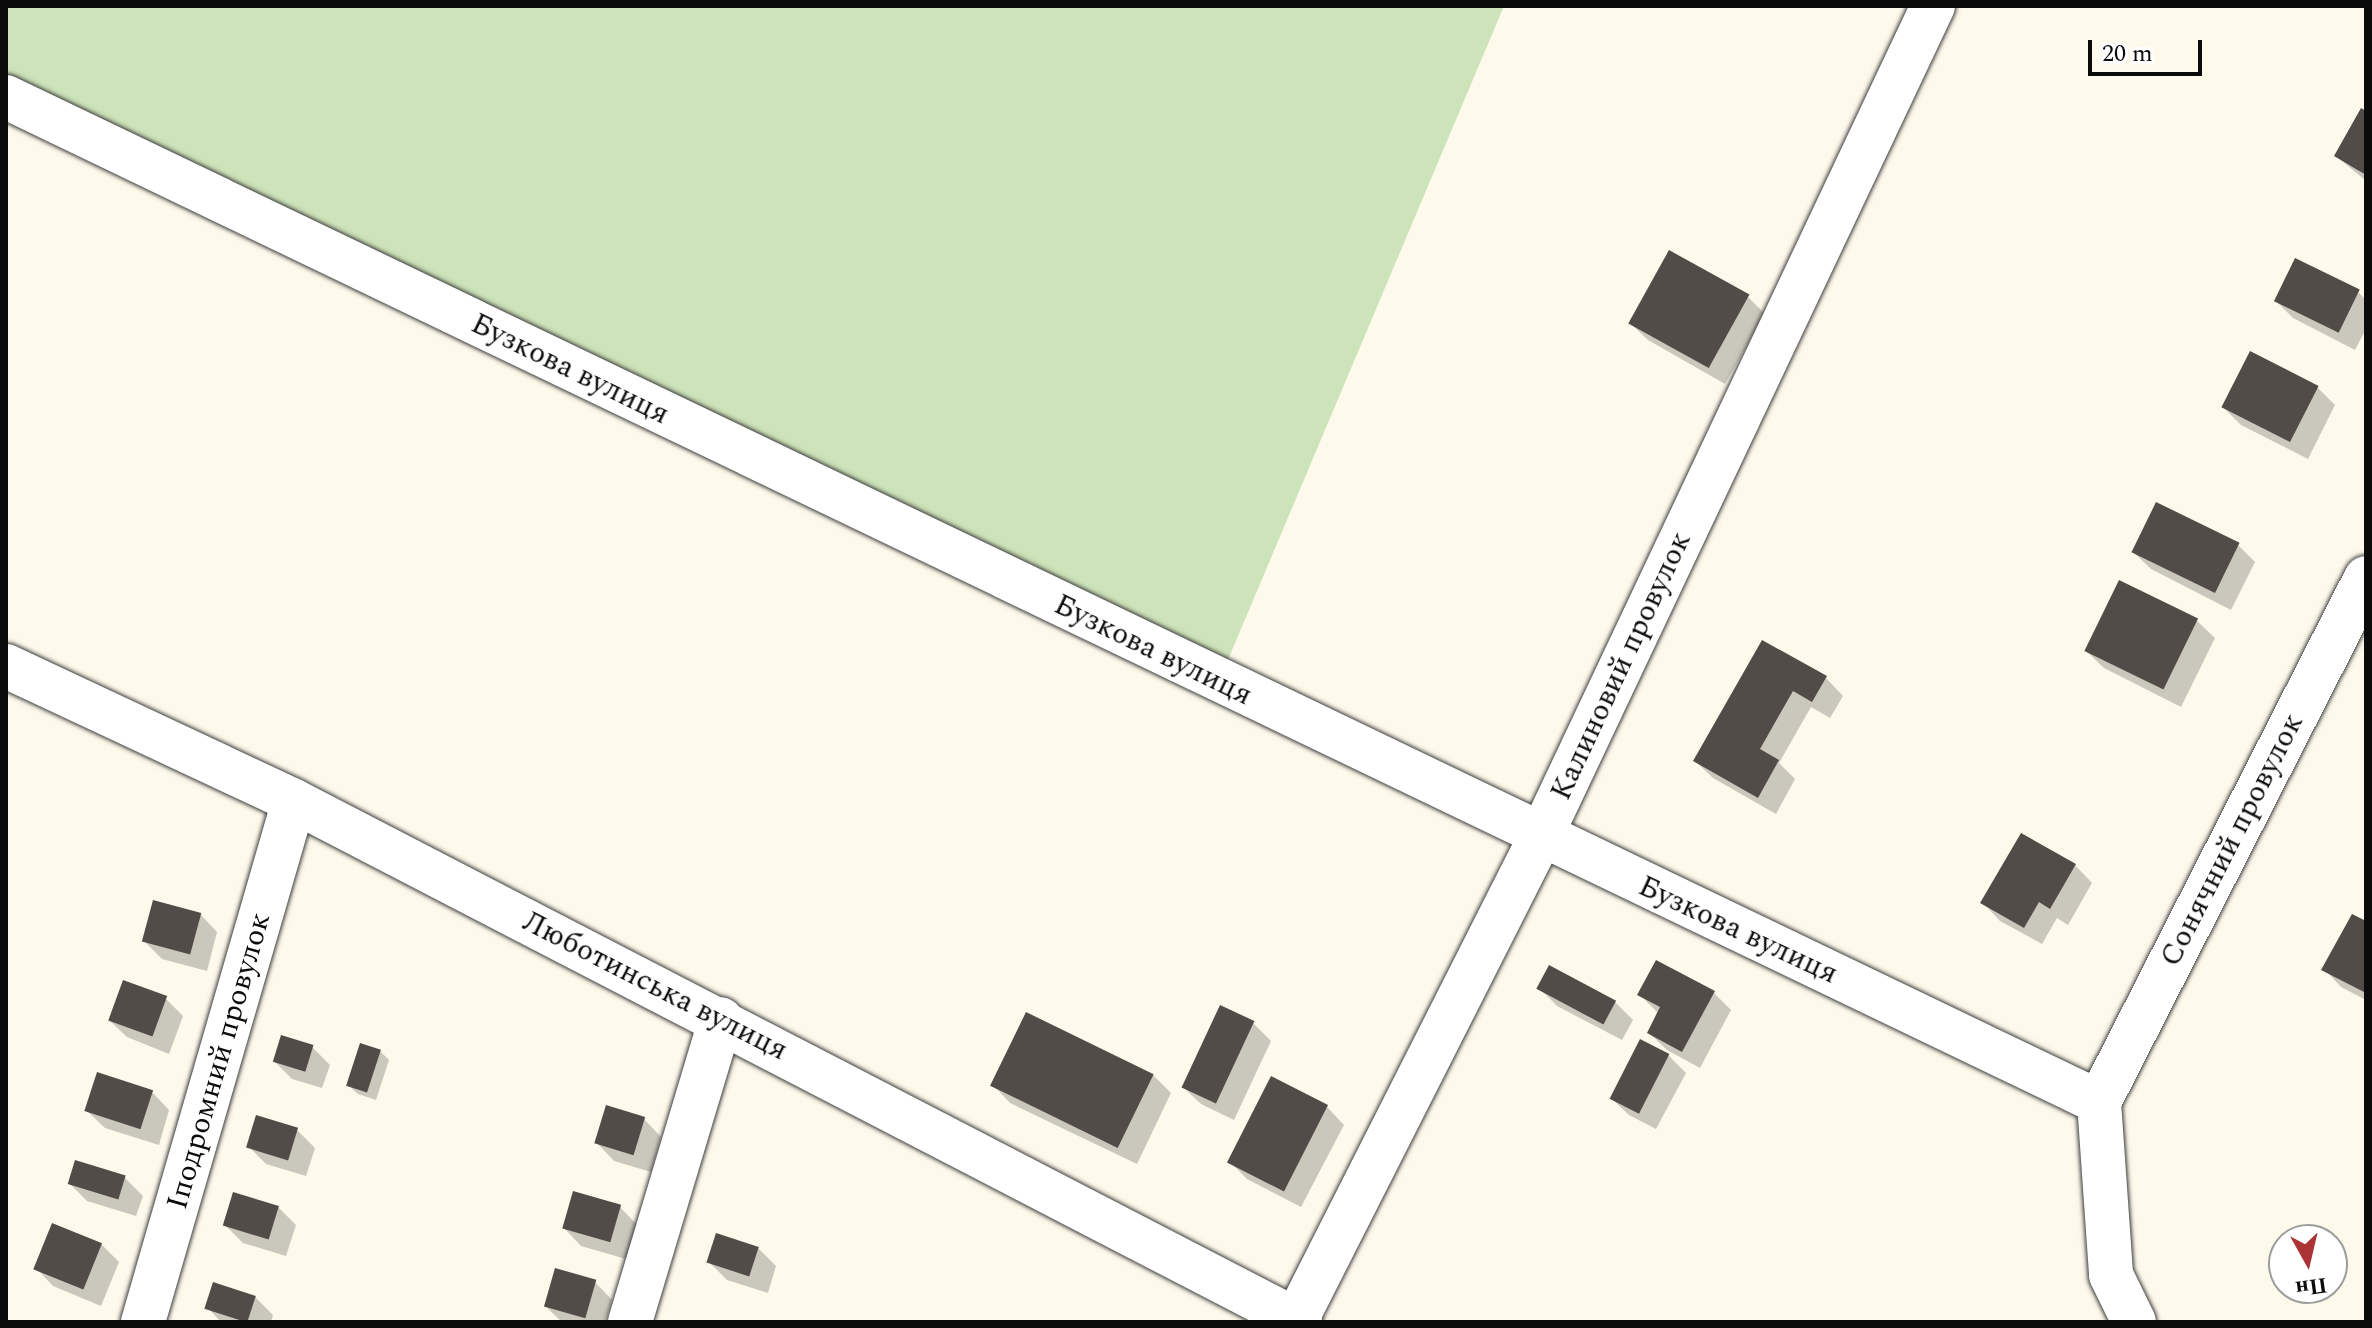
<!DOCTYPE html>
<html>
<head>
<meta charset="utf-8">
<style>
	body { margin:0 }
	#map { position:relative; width:2372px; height:1328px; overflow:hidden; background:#fdfaeb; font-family:Spectral,serif }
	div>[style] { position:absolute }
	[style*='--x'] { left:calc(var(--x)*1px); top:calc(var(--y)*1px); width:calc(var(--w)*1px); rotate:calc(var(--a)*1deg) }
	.green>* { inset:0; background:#cde3b9 }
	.shadow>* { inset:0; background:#0003 }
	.building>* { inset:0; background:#524c48; transform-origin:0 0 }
	.roads { filter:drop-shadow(0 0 2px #3e3e3e) drop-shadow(0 0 2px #3e3e3e) }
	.minor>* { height:44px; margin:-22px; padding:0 22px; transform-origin:22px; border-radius:22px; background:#fff }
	span { translate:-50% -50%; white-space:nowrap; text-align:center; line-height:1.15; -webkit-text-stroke:8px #fff; paint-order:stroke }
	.street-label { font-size:30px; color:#0b0b0b }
	.frame { position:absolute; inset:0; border:8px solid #0b0b0b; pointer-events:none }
	.north { position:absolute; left:2268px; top:1224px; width:80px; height:80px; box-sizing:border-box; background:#fff; border:2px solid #9d9d9d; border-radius:50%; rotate:172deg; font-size:22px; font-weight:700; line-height:32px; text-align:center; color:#0b0b0b }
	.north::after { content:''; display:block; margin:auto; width:28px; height:36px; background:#ab3335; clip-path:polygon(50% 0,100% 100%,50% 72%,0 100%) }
	.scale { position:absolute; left:2088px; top:40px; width:114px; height:36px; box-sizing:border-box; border:4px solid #0b0b0b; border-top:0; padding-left:10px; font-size:24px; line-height:28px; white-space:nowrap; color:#0b0b0b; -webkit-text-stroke:6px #fff; paint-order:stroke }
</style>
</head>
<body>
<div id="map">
	<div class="green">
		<div style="clip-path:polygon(6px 6px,1504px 6px,1219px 681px,6px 97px)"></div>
	</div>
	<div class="shadow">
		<div style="clip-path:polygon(2366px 113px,2366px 181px,2336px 156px)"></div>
		<div style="clip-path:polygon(2358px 292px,2366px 300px,2366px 329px,2355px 350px,2293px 318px,2276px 301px)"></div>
		<div style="clip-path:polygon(1748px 297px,1765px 314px,1725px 384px,1648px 340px,1630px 323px)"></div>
		<div style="clip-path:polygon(2318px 388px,2335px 405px,2308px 459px,2241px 425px,2223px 407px)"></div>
		<div style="clip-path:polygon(2238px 545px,2255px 562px,2231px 610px,2151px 569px,2133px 552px)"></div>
		<div style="clip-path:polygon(2120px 582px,2197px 621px,2215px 638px,2181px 707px,2104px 668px,2086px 651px)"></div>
		<div style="clip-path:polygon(1763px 642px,1826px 678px,1843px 696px,1830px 718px,1811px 707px,1779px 763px,1795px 779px,1776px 814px,1713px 778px,1695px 761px)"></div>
		<div style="clip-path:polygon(2075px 865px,2092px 883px,2068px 925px,2057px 918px,2042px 944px,2000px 921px,1983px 903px)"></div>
		<div style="clip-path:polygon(200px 914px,217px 932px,207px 971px,162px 959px,144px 941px)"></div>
		<div style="clip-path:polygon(2366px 923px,2366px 1000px,2341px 987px,2324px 969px)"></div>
		<div style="clip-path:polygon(1550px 968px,1615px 1002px,1633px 1020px,1622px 1040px,1557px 1006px,1539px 988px)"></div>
		<div style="clip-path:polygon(1713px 992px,1731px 1010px,1700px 1068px,1667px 1050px,1649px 1033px,1657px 1012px,1640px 995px)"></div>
		<div style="clip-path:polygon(165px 998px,183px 1016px,169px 1054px,127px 1037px,109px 1020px)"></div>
		<div style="clip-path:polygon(1253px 1023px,1271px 1041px,1234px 1120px,1201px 1104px,1183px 1087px)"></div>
		<div style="clip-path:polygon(312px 1047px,330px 1065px,322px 1088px,292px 1079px,274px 1061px)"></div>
		<div style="clip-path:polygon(380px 1051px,389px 1060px,376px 1100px,358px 1094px,349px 1086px)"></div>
		<div style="clip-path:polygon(1668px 1055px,1686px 1073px,1656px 1129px,1629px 1115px,1611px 1098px)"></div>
		<div style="clip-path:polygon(1153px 1075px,1171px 1093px,1137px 1164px,1010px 1103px,993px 1085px)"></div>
		<div style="clip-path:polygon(152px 1092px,169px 1110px,159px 1145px,105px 1128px,87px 1111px)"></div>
		<div style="clip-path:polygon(1327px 1107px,1344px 1125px,1301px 1207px,1247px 1179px,1229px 1161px)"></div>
		<div style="clip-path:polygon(644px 1119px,661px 1137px,651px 1172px,614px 1161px,597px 1143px)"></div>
		<div style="clip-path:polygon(297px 1130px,315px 1148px,306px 1176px,266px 1164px,248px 1146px)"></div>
		<div style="clip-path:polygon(125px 1178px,143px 1196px,136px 1216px,87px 1201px,69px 1183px)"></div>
		<div style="clip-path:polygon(278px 1207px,296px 1225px,286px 1256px,243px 1243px,225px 1225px)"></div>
		<div style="clip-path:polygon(620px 1207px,637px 1225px,626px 1259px,581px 1246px,564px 1228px)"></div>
		<div style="clip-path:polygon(101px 1244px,119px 1262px,101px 1306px,53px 1286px,36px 1268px)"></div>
		<div style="clip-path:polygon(758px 1248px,776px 1266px,768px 1293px,727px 1280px,709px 1262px)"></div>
		<div style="clip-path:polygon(595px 1282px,612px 1300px,605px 1322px,562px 1322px,545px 1306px)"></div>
		<div style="clip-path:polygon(255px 1297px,273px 1315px,271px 1322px,221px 1322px,207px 1307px)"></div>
	</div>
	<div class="building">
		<div style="clip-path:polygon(2361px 108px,2366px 111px,2366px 175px,2334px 156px)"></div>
		<div style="left:1669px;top:250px;width:92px;height:84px;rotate:29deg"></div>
		<div style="left:2295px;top:258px;width:72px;height:48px;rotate:26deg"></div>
		<div style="left:2250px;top:351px;width:77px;height:63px;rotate:27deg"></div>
		<div style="left:2156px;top:502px;width:93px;height:56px;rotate:26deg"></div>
		<div style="left:2119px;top:580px;width:88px;height:79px;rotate:26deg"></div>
		<div style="clip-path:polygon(1762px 640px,1827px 676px,1812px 702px,1793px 691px,1760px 749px,1779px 760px,1758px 798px,1693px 761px)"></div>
		<div style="clip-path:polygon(2021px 833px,2076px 864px,2050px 909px,2039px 902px,2024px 928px,1980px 903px)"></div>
		<div style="left:153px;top:900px;width:50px;height:43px;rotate:15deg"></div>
		<div style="clip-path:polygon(2352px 914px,2366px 921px,2366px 993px,2321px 970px)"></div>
		<div style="clip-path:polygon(1656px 960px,1715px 991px,1682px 1052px,1647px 1033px,1660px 1007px,1637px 995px)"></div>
		<div style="left:1549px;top:965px;width:76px;height:27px;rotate:28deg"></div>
		<div style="left:123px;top:980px;width:47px;height:43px;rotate:20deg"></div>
		<div style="left:1220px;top:1005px;width:38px;height:91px;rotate:25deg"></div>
		<div style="left:1026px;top:1012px;width:142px;height:82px;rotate:26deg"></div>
		<div style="left:281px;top:1035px;width:34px;height:28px;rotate:17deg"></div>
		<div style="left:1640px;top:1039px;width:33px;height:67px;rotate:27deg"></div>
		<div style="left:360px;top:1043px;width:22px;height:45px;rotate:18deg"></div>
		<div style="left:97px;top:1072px;width:59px;height:41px;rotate:18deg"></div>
		<div style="left:1271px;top:1076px;width:64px;height:97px;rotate:27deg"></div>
		<div style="left:606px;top:1105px;width:41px;height:40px;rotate:17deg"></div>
		<div style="left:256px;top:1115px;width:44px;height:34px;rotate:17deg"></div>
		<div style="left:75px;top:1160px;width:53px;height:25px;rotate:17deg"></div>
		<div style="left:573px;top:1191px;width:50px;height:39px;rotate:16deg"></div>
		<div style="left:233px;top:1192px;width:48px;height:35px;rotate:17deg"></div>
		<div style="left:52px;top:1223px;width:54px;height:50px;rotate:22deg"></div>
		<div style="left:716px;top:1233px;width:45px;height:31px;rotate:18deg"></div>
		<div style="left:555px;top:1268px;width:43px;height:40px;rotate:16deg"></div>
		<div style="left:213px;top:1282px;width:45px;height:28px;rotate:18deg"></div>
	</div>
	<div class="roads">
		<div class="minor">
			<div style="--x:6;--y:97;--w:2322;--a:25.65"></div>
			<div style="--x:2099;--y:1102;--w:173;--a:86"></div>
			<div style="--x:2111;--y:1275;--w:52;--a:63.9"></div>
			<div style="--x:6;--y:666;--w:318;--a:25.1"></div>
			<div style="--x:294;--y:801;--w:1133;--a:27.38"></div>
			<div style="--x:2099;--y:1102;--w:588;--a:-63"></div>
			<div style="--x:143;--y:1322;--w:542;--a:-73.84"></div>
			<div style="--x:630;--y:1322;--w:316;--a:-73.3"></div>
			<div style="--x:1291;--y:1322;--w:5;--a:-22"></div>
			<div style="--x:1296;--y:1320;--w:542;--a:-63.15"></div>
			<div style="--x:1541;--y:836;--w:918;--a:-64.72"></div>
		</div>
	</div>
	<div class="street-label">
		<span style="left:570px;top:369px;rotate:26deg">Бузкова вулиця</span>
		<span style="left:1153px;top:650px;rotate:26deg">Бузкова вулиця</span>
		<span style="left:1621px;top:666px;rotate:-65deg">Калиновий провулок</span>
		<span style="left:2232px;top:840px;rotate:-63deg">Сонячний провулок</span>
		<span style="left:1738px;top:930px;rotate:25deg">Бузкова вулиця</span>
		<span style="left:655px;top:986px;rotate:27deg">Люботинська вулиця</span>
		<span style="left:219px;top:1061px;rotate:-74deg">Іподромний провулок</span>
	</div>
	<div class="frame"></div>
	<div class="north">Пн</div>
	<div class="scale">20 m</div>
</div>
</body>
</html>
